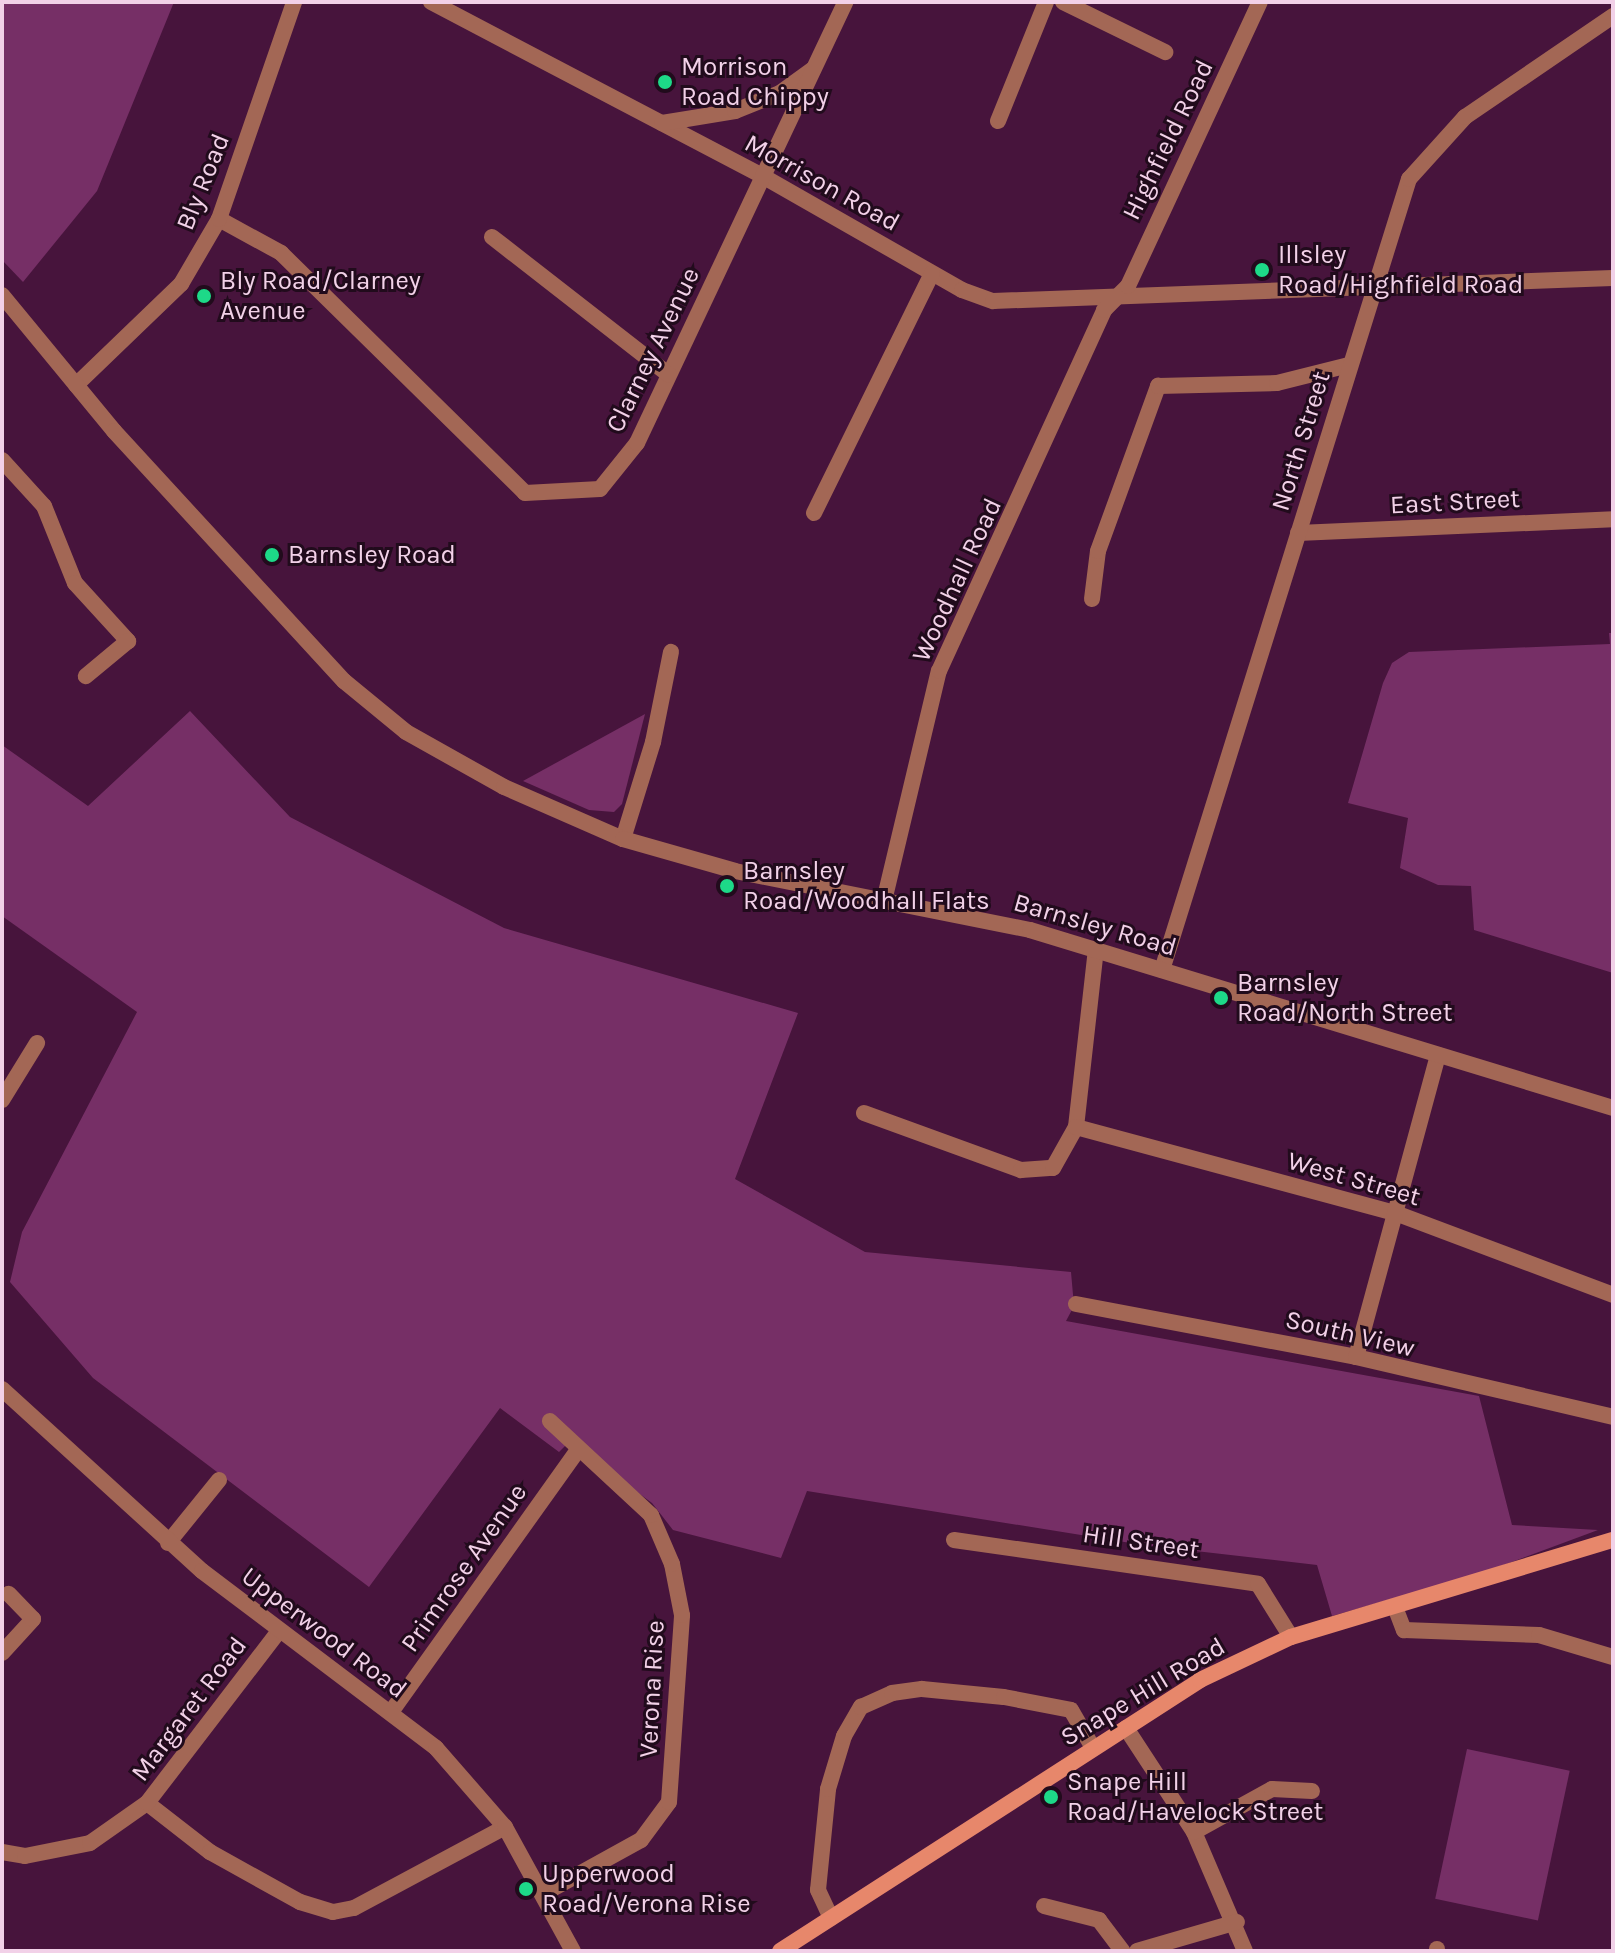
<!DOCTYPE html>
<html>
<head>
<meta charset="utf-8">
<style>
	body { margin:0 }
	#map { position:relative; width:1615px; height:1953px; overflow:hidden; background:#47143c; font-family:Karla,sans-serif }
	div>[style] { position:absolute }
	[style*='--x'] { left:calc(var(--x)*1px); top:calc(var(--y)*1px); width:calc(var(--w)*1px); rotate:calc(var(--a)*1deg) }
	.green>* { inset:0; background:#762f66; transform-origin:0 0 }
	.minor>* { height:16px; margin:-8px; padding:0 8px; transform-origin:8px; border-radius:8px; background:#a36755 }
	.tertiary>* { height:16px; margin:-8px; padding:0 8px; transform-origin:8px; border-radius:8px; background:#a36755 }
	.secondary>* { height:16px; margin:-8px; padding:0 8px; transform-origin:8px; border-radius:8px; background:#e7876b }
	.dots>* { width:22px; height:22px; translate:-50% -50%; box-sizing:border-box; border:4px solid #210b1c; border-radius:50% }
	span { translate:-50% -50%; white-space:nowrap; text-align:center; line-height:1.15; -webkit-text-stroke:6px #210b1c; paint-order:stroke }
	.poi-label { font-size:26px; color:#f2d1e8 }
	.left { translate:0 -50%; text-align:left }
	.street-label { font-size:26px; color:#f2d1e8 }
	.frame { position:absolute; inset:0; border:4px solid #f2d1e8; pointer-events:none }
</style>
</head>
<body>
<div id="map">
	<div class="green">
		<div style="clip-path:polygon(2px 2px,174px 2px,97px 191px,23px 282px,2px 260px)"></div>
		<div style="clip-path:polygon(1609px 633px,1613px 633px,1613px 973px,1474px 930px,1471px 886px,1438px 885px,1400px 868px,1408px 818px,1348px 803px,1383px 683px,1392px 663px,1409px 652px,1610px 644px)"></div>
		<div style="clip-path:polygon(190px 711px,290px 817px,504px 928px,798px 1013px,735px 1179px,865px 1252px,1071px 1272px,1074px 1306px,1066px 1321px,1479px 1396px,1512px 1525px,1598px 1530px,1482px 1573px,1332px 1616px,1317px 1565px,1143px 1545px,807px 1491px,781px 1558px,673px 1530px,652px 1503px,569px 1442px,559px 1452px,500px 1408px,369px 1587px,93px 1378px,10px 1282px,22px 1232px,137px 1012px,2px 916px,2px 745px,88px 806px)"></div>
		<div style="clip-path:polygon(645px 714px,622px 804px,614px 812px,589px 810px,523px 781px)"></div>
		<div style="left:1467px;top:1749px;width:105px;height:153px;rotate:12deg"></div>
	</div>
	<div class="minor">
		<div style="--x:431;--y:2;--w:376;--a:27.7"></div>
		<div style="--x:764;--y:177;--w:228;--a:29.7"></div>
		<div style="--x:962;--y:290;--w:33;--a:20"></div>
		<div style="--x:993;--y:301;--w:620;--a:-2.12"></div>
		<div style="--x:1063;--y:2;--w:114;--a:26.1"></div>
		<div style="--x:998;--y:121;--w:128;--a:-68"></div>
		<div style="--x:662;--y:123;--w:74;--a:-9.3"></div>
		<div style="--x:735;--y:111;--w:48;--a:-21.8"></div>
		<div style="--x:780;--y:93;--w:41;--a:-36"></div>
		<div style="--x:219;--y:219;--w:71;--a:28.7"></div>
		<div style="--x:281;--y:253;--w:342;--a:44.5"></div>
		<div style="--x:525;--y:493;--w:75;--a:-3.1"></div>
		<div style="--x:600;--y:489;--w:59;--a:-51.2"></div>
		<div style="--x:637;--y:443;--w:488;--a:-64.7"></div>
		<div style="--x:492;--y:237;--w:224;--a:37.9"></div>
		<div style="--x:76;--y:385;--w:146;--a:-43.9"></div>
		<div style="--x:181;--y:284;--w:75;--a:-59.7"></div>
		<div style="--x:219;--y:219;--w:230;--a:-70.9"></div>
		<div style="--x:2;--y:460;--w:62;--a:47.6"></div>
		<div style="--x:44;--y:506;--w:83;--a:68.1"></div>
		<div style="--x:75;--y:583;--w:79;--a:47.6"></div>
		<div style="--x:128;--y:641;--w:55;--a:140.2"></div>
		<div style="--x:814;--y:513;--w:267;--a:-63.8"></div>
		<div style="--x:1298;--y:533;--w:315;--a:-2.5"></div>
		<div style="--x:1092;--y:599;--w:48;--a:-82.9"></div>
		<div style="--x:1098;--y:551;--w:176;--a:-70"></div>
		<div style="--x:1158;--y:386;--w:119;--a:-1.4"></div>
		<div style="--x:1277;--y:383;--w:74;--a:-14"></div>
		<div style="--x:623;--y:839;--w:102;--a:-72.8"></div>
		<div style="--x:653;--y:742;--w:92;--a:-78.7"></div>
		<div style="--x:884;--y:901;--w:236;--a:-76.6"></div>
		<div style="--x:939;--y:671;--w:397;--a:-65.4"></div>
		<div style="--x:1104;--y:310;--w:34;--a:-45"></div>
		<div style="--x:1128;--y:286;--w:313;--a:-65.1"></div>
		<div style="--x:1162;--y:970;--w:829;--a:-72.66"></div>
		<div style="--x:1409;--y:179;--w:84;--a:-47.9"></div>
		<div style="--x:1465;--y:117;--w:179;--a:-34.3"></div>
		<div style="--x:2;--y:1100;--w:67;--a:-58.4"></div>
		<div style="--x:864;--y:1113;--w:167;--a:20"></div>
		<div style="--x:1021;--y:1170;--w:32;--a:-4"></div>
		<div style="--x:1053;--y:1168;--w:47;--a:-60.7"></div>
		<div style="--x:1076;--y:1127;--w:178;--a:-83.6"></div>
		<div style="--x:1076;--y:1127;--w:334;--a:15.1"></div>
		<div style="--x:1398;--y:1214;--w:230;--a:20.6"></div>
		<div style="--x:1076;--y:1304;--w:285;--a:10.7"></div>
		<div style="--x:1356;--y:1357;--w:264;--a:13.1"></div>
		<div style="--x:1356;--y:1357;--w:313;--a:-74.8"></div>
		<div style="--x:954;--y:1540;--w:307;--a:8.2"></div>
		<div style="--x:1258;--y:1584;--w:62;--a:58.1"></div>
		<div style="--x:168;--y:1543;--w:81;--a:-51"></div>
		<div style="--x:1395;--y:1607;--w:25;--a:69"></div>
		<div style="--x:1404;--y:1630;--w:135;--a:2.1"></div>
		<div style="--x:1539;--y:1635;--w:77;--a:16.6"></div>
		<div style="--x:2;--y:1653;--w:46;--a:-47.6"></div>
		<div style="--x:33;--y:1619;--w:35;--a:-134"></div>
		<div style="--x:391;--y:1712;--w:320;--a:-54.5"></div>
		<div style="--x:1126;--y:1728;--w:124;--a:56.8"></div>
		<div style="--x:1194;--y:1832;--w:129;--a:66.8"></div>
		<div style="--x:147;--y:1803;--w:80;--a:37.9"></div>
		<div style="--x:210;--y:1852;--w:103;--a:29.1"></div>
		<div style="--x:300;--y:1902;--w:34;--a:17"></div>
		<div style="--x:333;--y:1912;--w:21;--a:-11"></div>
		<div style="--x:354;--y:1908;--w:171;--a:-28.2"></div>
		<div style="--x:1194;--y:1832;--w:89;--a:-28.9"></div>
		<div style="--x:1272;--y:1789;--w:40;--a:2.9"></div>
		<div style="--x:2;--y:1852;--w:23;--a:10"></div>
		<div style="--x:25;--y:1856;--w:66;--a:-11.3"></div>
		<div style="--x:90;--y:1843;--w:70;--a:-35.1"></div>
		<div style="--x:147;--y:1803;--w:215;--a:-52.5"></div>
		<div style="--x:543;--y:1894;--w:112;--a:-28.9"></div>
		<div style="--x:641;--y:1840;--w:47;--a:-53.6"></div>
		<div style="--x:669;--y:1802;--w:187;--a:-86"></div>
		<div style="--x:682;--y:1615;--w:52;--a:-101.1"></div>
		<div style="--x:672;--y:1564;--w:53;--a:-113.2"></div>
		<div style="--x:651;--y:1515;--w:138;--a:-137.1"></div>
		<div style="--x:1044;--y:1906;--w:57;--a:14.3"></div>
		<div style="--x:1099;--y:1920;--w:39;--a:53"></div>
		<div style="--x:831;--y:1918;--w:31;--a:-115"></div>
		<div style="--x:818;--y:1890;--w:101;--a:-84.3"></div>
		<div style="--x:828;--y:1789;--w:55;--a:-73.2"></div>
		<div style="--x:844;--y:1736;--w:34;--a:-60"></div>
		<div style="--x:861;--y:1707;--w:34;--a:-24"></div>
		<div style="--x:892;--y:1693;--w:30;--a:-8"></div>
		<div style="--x:922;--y:1689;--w:82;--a:5.6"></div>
		<div style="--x:1004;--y:1697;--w:68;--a:11"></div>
		<div style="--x:1071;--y:1710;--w:44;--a:59.9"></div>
		<div style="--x:1437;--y:1949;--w:2;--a:90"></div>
		<div style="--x:1137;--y:1951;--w:104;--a:-16.2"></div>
	</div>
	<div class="tertiary">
		<div style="--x:2;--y:295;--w:176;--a:50.5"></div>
		<div style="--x:114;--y:431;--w:340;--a:47.4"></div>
		<div style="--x:344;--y:681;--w:80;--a:39.4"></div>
		<div style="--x:406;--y:732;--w:112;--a:29.3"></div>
		<div style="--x:504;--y:787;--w:130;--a:23.6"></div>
		<div style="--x:623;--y:839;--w:116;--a:15.9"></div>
		<div style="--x:735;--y:871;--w:301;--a:11.3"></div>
		<div style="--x:1030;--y:930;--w:610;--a:16.98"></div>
		<div style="--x:2;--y:1389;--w:270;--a:42.3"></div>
		<div style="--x:202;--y:1571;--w:293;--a:37.1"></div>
		<div style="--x:436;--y:1748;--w:105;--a:48.9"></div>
		<div style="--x:505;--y:1827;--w:141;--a:61.3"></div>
	</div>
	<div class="secondary">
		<div style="--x:780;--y:1951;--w:500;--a:-32.8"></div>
		<div style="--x:1200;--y:1680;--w:101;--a:-25.3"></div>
		<div style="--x:1291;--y:1637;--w:336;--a:-16.8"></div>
	</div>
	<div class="dots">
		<div style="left:665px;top:82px;background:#1dd988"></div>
		<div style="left:1262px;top:270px;background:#1dd988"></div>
		<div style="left:204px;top:296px;background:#1dd988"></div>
		<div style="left:272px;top:555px;background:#1dd988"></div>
		<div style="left:727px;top:886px;background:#1dd988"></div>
		<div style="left:1221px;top:998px;background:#1dd988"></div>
		<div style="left:1051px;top:1797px;background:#1dd988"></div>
		<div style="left:526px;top:1889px;background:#1dd988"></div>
	</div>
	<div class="poi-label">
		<span class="left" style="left:681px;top:82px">Morrison<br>Road Chippy</span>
		<span class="left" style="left:1278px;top:270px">Illsley<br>Road/Highfield Road</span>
		<span class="left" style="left:220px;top:296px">Bly Road/Clarney<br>Avenue</span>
		<span class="left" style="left:288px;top:555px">Barnsley Road</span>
		<span class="left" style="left:743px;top:886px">Barnsley<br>Road/Woodhall Flats</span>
		<span class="left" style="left:1237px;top:998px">Barnsley<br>Road/North Street</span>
		<span class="left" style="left:1067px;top:1797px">Snape Hill<br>Road/Havelock Street</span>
		<span class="left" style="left:542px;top:1889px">Upperwood<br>Road/Verona Rise</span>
	</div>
	<div class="street-label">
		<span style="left:1168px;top:140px;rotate:-64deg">Highfield Road</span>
		<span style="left:203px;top:182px;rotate:-68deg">Bly Road</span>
		<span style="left:822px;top:183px;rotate:29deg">Morrison Road</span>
		<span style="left:653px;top:350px;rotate:-64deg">Clarney Avenue</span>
		<span style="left:1301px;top:441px;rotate:-73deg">North Street</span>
		<span style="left:1455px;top:502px;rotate:-3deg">East Street</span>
		<span style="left:957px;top:580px;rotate:-65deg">Woodhall Road</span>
		<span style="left:1095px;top:925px;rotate:16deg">Barnsley Road</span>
		<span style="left:1354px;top:1179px;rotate:16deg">West Street</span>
		<span style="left:1350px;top:1334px;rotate:13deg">South View</span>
		<span style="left:1141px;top:1542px;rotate:8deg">Hill Street</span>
		<span style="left:464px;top:1568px;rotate:-55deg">Primrose Avenue</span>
		<span style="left:324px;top:1633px;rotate:37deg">Upperwood Road</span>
		<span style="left:652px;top:1689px;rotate:-87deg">Verona Rise</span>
		<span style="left:1143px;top:1692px;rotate:-31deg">Snape Hill Road</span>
		<span style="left:189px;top:1709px;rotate:-53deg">Margaret Road</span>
	</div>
	<div class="frame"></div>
</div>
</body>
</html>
